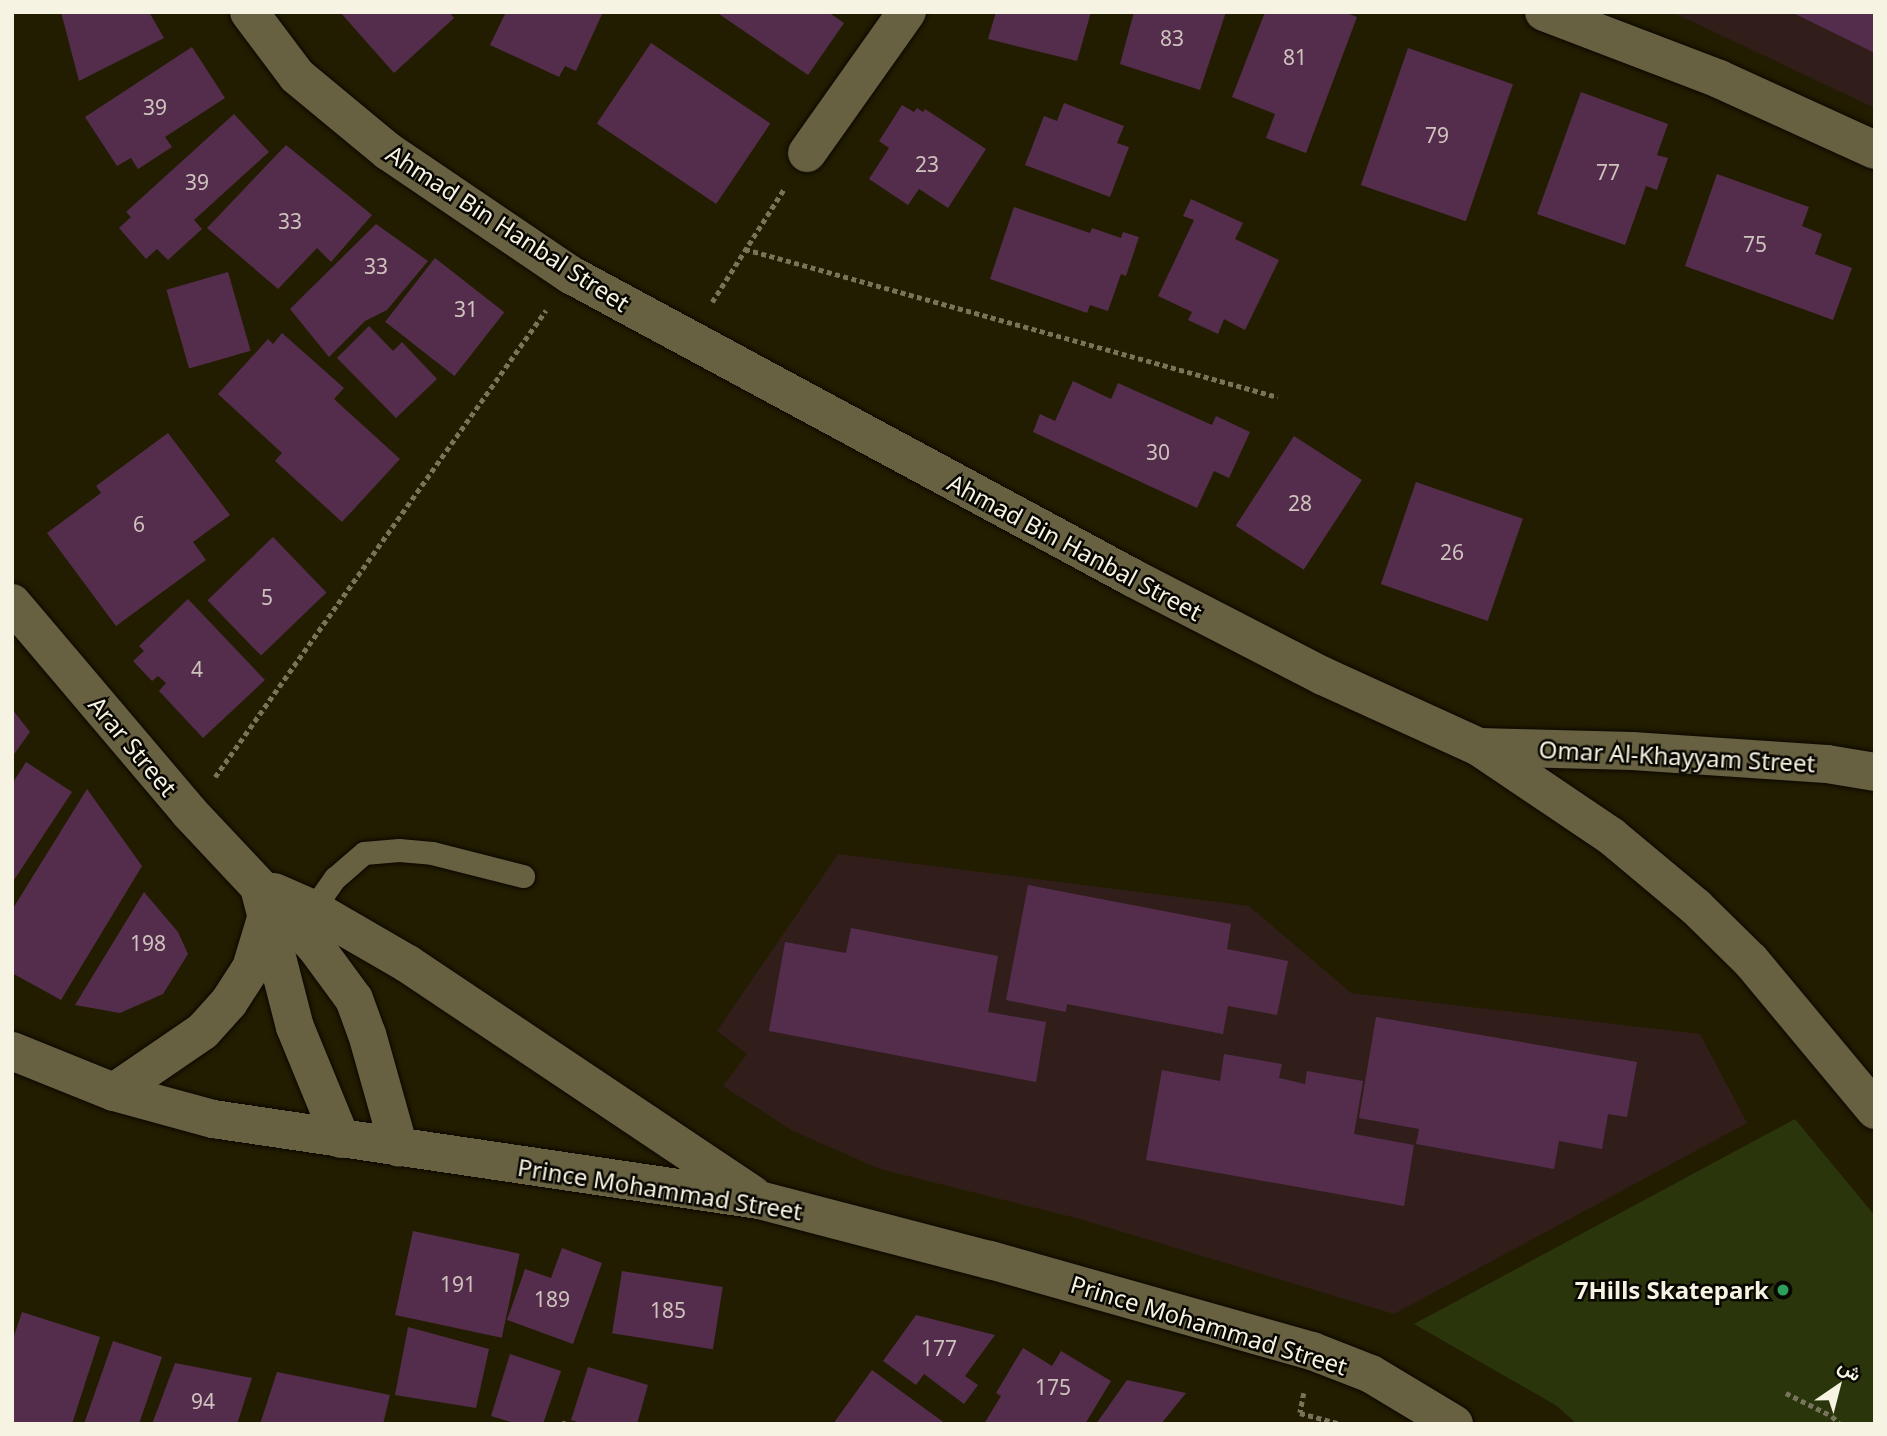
<!DOCTYPE html>
<html>
<head>
<meta charset="utf-8">
<style>
	body { margin:0 }
	#map { position:relative; width:1887px; height:1436px; overflow:hidden; background:#221d01; font-family:"Noto Sans",Vazirmatn,sans-serif }
	div>[style] { position:absolute }
	[style*='--x'] { left:calc(var(--x)*1px); top:calc(var(--y)*1px); width:calc(var(--w)*1px); rotate:calc(var(--a)*1deg) }
	.education>* { inset:0; background:#311e1b }
	.green>* { inset:0; background:#2b350c }
	.building>* { inset:0; background:#542d4d; transform-origin:0 0 }
	.path>* { height:4.5px; margin-top:-2.25px; transform-origin:0; background:repeating-linear-gradient(90deg,#78745c 0 5px,transparent 0 8.5px) }
	.roads { filter:drop-shadow(0 0 2px #0c0700) drop-shadow(0 0 2px #0c0700) }
	.lane>* { height:23px; margin:-11.5px; padding:0 11.5px; transform-origin:11.5px; border-radius:11.5px; background:#676142 }
	.street>* { height:38px; margin:-19px; padding:0 19px; transform-origin:19px; border-radius:19px; background:#676142 }
	.secondary>* { height:38px; margin:-19px; padding:0 19px; transform-origin:19px; border-radius:19px; background:#676142 }
	.dots>* { width:19px; height:19px; translate:-50% -50%; box-sizing:border-box; border:4px solid #090701; border-radius:50% }
	span { translate:-50% -50%; white-space:nowrap; text-align:center; line-height:1.15; -webkit-text-stroke:5px #090701; paint-order:stroke }
	.number-label { font-size:21px; color:#cec2bd }
	.number-label span { -webkit-text-stroke-width:0 }
	.street-label { font-size:24px; color:#f6f3e2 }
	.poi-label { font-size:24px; color:#f6f3e2; font-weight:700 }
	.right { translate:-100% -50%; text-align:right }
	.frame { position:absolute; inset:0; border:14px solid #f6f3e2; pointer-events:none }
	.north { position:absolute; left:1803px; top:1352px; width:70px; height:70px; -webkit-text-stroke:5px #090701; paint-order:stroke; rotate:35deg; font-size:19px; font-weight:700; line-height:28px; text-align:center; color:#f6f3e2 }
	.north::after { content:''; display:block; margin:auto; width:24px; height:32px; background:#f6f3e2; clip-path:polygon(50% 0,100% 100%,50% 72%,0 100%) }
</style>
</head>
<body>
<div id="map">
	<div class="education">
		<div style="clip-path:polygon(1672px 12px,1875px 12px,1875px 108px)"></div>
		<div style="clip-path:polygon(838px 854px,1249px 906px,1351px 993px,1700px 1034px,1747px 1123px,1394px 1314px,1080px 1219px,880px 1169px,793px 1131px,723px 1086px,747px 1054px,717px 1031px)"></div>
	</div>
	<div class="green">
		<div style="clip-path:polygon(1795px 1119px,1875px 1216px,1875px 1424px,1577px 1424px,1557px 1406px,1414px 1324px)"></div>
	</div>
	<div class="building">
		<div style="clip-path:polygon(61px 12px,149px 12px,164px 38px,79px 81px)"></div>
		<div style="clip-path:polygon(340px 12px,449px 12px,454px 18px,394px 73px)"></div>
		<div style="clip-path:polygon(506px 12px,603px 12px,576px 71px,565px 66px,559px 77px,490px 45px)"></div>
		<div style="clip-path:polygon(716px 12px,828px 12px,844px 23px,808px 75px)"></div>
		<div style="clip-path:polygon(996px 12px,1091px 12px,1077px 61px,988px 39px)"></div>
		<div style="clip-path:polygon(1134px 12px,1226px 12px,1200px 90px,1120px 64px)"></div>
		<div style="clip-path:polygon(1265px 12px,1344px 12px,1357px 17px,1306px 153px,1266px 138px,1275px 114px,1232px 97px)"></div>
		<div style="clip-path:polygon(1791px 12px,1875px 12px,1875px 53px)"></div>
		<div style="left:651px;top:43px;width:144px;height:97px;rotate:34deg"></div>
		<div style="clip-path:polygon(192px 47px,225px 98px,165px 137px,172px 147px,138px 169px,131px 158px,117px 166px,85px 117px)"></div>
		<div style="left:1408px;top:48px;width:111px;height:145px;rotate:19deg"></div>
		<div style="clip-path:polygon(1581px 92px,1668px 124px,1657px 155px,1668px 158px,1657px 190px,1646px 186px,1625px 245px,1537px 214px)"></div>
		<div style="clip-path:polygon(1064px 103px,1124px 126px,1117px 143px,1129px 147px,1110px 197px,1025px 165px,1044px 116px,1057px 121px)"></div>
		<div style="clip-path:polygon(902px 105px,914px 112px,917px 108px,923px 112px,925px 109px,986px 149px,948px 208px,919px 189px,908px 205px,869px 179px,889px 148px,879px 141px)"></div>
		<div style="clip-path:polygon(234px 114px,269px 152px,194px 220px,202px 229px,168px 260px,157px 249px,146px 259px,119px 228px,131px 217px,126px 212px)"></div>
		<div style="clip-path:polygon(286px 145px,372px 215px,331px 262px,317px 248px,278px 289px,207px 228px)"></div>
		<div style="clip-path:polygon(1717px 174px,1809px 207px,1802px 226px,1822px 234px,1815px 254px,1852px 268px,1833px 320px,1685px 266px)"></div>
		<div style="clip-path:polygon(1191px 199px,1243px 223px,1235px 239px,1279px 260px,1245px 330px,1224px 319px,1218px 334px,1188px 320px,1192px 312px,1158px 296px,1194px 220px,1183px 216px)"></div>
		<div style="clip-path:polygon(1014px 207px,1090px 233px,1092px 228px,1121px 238px,1123px 232px,1139px 237px,1126px 276px,1121px 274px,1108px 311px,1090px 305px,1087px 313px,990px 279px)"></div>
		<div style="clip-path:polygon(376px 224px,428px 261px,387px 310px,365px 321px,329px 357px,290px 309px)"></div>
		<div style="left:435px;top:258px;width:88px;height:81px;rotate:38deg"></div>
		<div style="left:228px;top:272px;width:82px;height:64px;rotate:74deg"></div>
		<div style="clip-path:polygon(369px 326px,393px 351px,402px 342px,437px 379px,396px 418px,337px 358px)"></div>
		<div style="clip-path:polygon(282px 333px,344px 388px,334px 399px,400px 459px,342px 522px,275px 461px,282px 453px,218px 394px,268px 339px,273px 344px)"></div>
		<div style="clip-path:polygon(1073px 381px,1111px 399px,1118px 383px,1212px 425px,1216px 416px,1250px 432px,1229px 478px,1214px 471px,1197px 508px,1033px 432px,1040px 414px,1055px 421px)"></div>
		<div style="clip-path:polygon(168px 433px,230px 515px,193px 542px,206px 560px,116px 626px,47px 533px,101px 493px,96px 486px)"></div>
		<div style="left:1294px;top:436px;width:81px;height:107px;rotate:33deg"></div>
		<div style="left:1416px;top:482px;width:113px;height:108px;rotate:19deg"></div>
		<div style="left:273px;top:537px;width:77px;height:91px;rotate:46deg"></div>
		<div style="clip-path:polygon(188px 599px,265px 680px,203px 738px,159px 691px,166px 683px,158px 676px,152px 681px,133px 661px,144px 651px,139px 646px)"></div>
		<div style="clip-path:polygon(12px 709px,30px 732px,12px 757px)"></div>
		<div style="clip-path:polygon(26px 762px,72px 792px,12px 883px,12px 784px)"></div>
		<div style="clip-path:polygon(87px 789px,142px 866px,61px 1000px,12px 973px,12px 910px)"></div>
		<div style="clip-path:polygon(1028px 885px,1231px 924px,1227px 949px,1288px 961px,1277px 1015px,1228px 1006px,1223px 1034px,1067px 1004px,1066px 1012px,1006px 1000px)"></div>
		<div style="clip-path:polygon(144px 892px,178px 932px,188px 954px,163px 994px,120px 1013px,75px 1005px)"></div>
		<div style="clip-path:polygon(851px 928px,998px 956px,988px 1012px,1046px 1022px,1036px 1082px,769px 1031px,785px 942px,846px 953px)"></div>
		<div style="clip-path:polygon(1376px 1017px,1637px 1062px,1627px 1117px,1608px 1114px,1602px 1149px,1559px 1141px,1554px 1169px,1416px 1144px,1419px 1129px,1359px 1118px)"></div>
		<div style="clip-path:polygon(1224px 1054px,1282px 1064px,1279px 1078px,1305px 1084px,1307px 1071px,1363px 1081px,1354px 1134px,1414px 1145px,1404px 1206px,1146px 1160px,1162px 1070px,1220px 1081px)"></div>
		<div style="left:413px;top:1231px;width:109px;height:86px;rotate:12deg"></div>
		<div style="clip-path:polygon(562px 1248px,602px 1263px,573px 1344px,507px 1320px,525px 1269px,551px 1278px)"></div>
		<div style="left:622px;top:1271px;width:102px;height:63px;rotate:9deg"></div>
		<div style="clip-path:polygon(22px 1312px,100px 1337px,72px 1424px,12px 1424px,12px 1342px)"></div>
		<div style="clip-path:polygon(916px 1315px,995px 1335px,965px 1376px,978px 1385px,964px 1404px,924px 1374px,916px 1385px,883px 1361px)"></div>
		<div style="clip-path:polygon(408px 1327px,489px 1349px,476px 1408px,395px 1395px)"></div>
		<div style="clip-path:polygon(113px 1341px,162px 1357px,139px 1424px,84px 1424px)"></div>
		<div style="clip-path:polygon(1023px 1348px,1052px 1366px,1061px 1351px,1111px 1381px,1085px 1424px,984px 1424px,1001px 1396px,996px 1393px)"></div>
		<div style="clip-path:polygon(510px 1354px,561px 1371px,543px 1424px,518px 1424px,491px 1416px)"></div>
		<div style="clip-path:polygon(175px 1363px,252px 1378px,237px 1424px,152px 1424px)"></div>
		<div style="clip-path:polygon(588px 1367px,648px 1385px,637px 1424px,584px 1424px,571px 1420px)"></div>
		<div style="clip-path:polygon(872px 1370px,946px 1424px,833px 1424px)"></div>
		<div style="clip-path:polygon(277px 1372px,390px 1395px,383px 1424px,260px 1424px)"></div>
		<div style="clip-path:polygon(1127px 1380px,1186px 1393px,1161px 1424px,1096px 1424px)"></div>
	</div>
	<div class="path">
		<div style="--x:745;--y:249;--w:553;--a:15.52"></div>
		<div style="--x:712;--y:302;--w:134;--a:-57.5"></div>
		<div style="--x:215;--y:777;--w:572;--a:-54.67"></div>
		<div style="--x:1304;--y:1393;--w:20;--a:101"></div>
		<div style="--x:1300;--y:1413;--w:42;--a:15"></div>
		<div style="--x:1786;--y:1393;--w:51;--a:26.6"></div>
		<div style="--x:1832;--y:1416;--w:11;--a:45"></div>
		<div style="--x:564;--y:1424;--w:3;--a:-72"></div>
	</div>
	<div class="roads">
		<div class="lane">
			<div style="--x:314;--y:919;--w:10;--a:-96"></div>
			<div style="--x:313;--y:909;--w:38;--a:-55"></div>
			<div style="--x:335;--y:878;--w:38;--a:-41"></div>
			<div style="--x:364;--y:853;--w:35;--a:-5"></div>
			<div style="--x:399;--y:850;--w:33;--a:5"></div>
			<div style="--x:432;--y:853;--w:94;--a:14.2"></div>
		</div>
		<div class="street">
			<div style="--x:807;--y:153;--w:173;--a:-54.7"></div>
			<div style="--x:1479;--y:747;--w:153;--a:1.5"></div>
			<div style="--x:1632;--y:751;--w:195;--a:3.8"></div>
			<div style="--x:1827;--y:764;--w:49;--a:9.5"></div>
		</div>
		<div class="secondary">
			<div style="--x:249;--y:12;--w:80;--a:53.1"></div>
			<div style="--x:297;--y:76;--w:119;--a:39.6"></div>
			<div style="--x:389;--y:152;--w:220;--a:34.1"></div>
			<div style="--x:571;--y:275;--w:638;--a:28.33"></div>
			<div style="--x:1133;--y:578;--w:214;--a:27.3"></div>
			<div style="--x:1323;--y:676;--w:171;--a:24.5"></div>
			<div style="--x:1479;--y:747;--w:159;--a:34"></div>
			<div style="--x:1611;--y:836;--w:111;--a:39.9"></div>
			<div style="--x:1696;--y:907;--w:77;--a:44.5"></div>
			<div style="--x:1751;--y:961;--w:194;--a:50.2"></div>
			<div style="--x:1544;--y:12;--w:187;--a:20.9"></div>
			<div style="--x:1719;--y:79;--w:171;--a:24.5"></div>
			<div style="--x:12;--y:603;--w:274;--a:49.7"></div>
			<div style="--x:189;--y:812;--w:184;--a:46.8"></div>
			<div style="--x:315;--y:946;--w:66;--a:53.7"></div>
			<div style="--x:354;--y:999;--w:37;--a:70"></div>
			<div style="--x:367;--y:1034;--w:118;--a:74.3"></div>
			<div style="--x:260;--y:891;--w:140;--a:75.6"></div>
			<div style="--x:295;--y:1027;--w:121;--a:67.7"></div>
			<div style="--x:274;--y:892;--w:43;--a:23.6"></div>
			<div style="--x:313;--y:909;--w:110;--a:30.1"></div>
			<div style="--x:408;--y:964;--w:414;--a:33.8"></div>
			<div style="--x:12;--y:1051;--w:110;--a:21.9"></div>
			<div style="--x:114;--y:1092;--w:103;--a:15.3"></div>
			<div style="--x:213;--y:1119;--w:552;--a:8.44"></div>
			<div style="--x:759;--y:1200;--w:239;--a:14.6"></div>
			<div style="--x:990;--y:1260;--w:335;--a:15.8"></div>
			<div style="--x:1312;--y:1351;--w:63;--a:21.3"></div>
			<div style="--x:1371;--y:1374;--w:97;--a:31.1"></div>
			<div style="--x:114;--y:1092;--w:108;--a:-34.4"></div>
			<div style="--x:203;--y:1031;--w:39;--a:-48"></div>
			<div style="--x:229;--y:1002;--w:40;--a:-57.1"></div>
			<div style="--x:251;--y:968;--w:55;--a:-73.2"></div>
		</div>
	</div>
	<div class="dots">
		<div style="left:1783px;top:1290px;background:#2e9e5b"></div>
	</div>
	<div class="number-label">
		<span style="left:1172px;top:38px">83</span>
		<span style="left:1295px;top:57px">81</span>
		<span style="left:155px;top:107px">39</span>
		<span style="left:1437px;top:135px">79</span>
		<span style="left:927px;top:164px">23</span>
		<span style="left:1608px;top:172px">77</span>
		<span style="left:197px;top:182px">39</span>
		<span style="left:290px;top:221px">33</span>
		<span style="left:1755px;top:244px">75</span>
		<span style="left:376px;top:266px">33</span>
		<span style="left:466px;top:309px">31</span>
		<span style="left:1158px;top:452px">30</span>
		<span style="left:1300px;top:503px">28</span>
		<span style="left:139px;top:524px">6</span>
		<span style="left:1452px;top:552px">26</span>
		<span style="left:267px;top:597px">5</span>
		<span style="left:197px;top:669px">4</span>
		<span style="left:148px;top:943px">198</span>
		<span style="left:458px;top:1284px">191</span>
		<span style="left:552px;top:1299px">189</span>
		<span style="left:668px;top:1310px">185</span>
		<span style="left:939px;top:1348px">177</span>
		<span style="left:1053px;top:1387px">175</span>
		<span style="left:203px;top:1401px">94</span>
	</div>
	<div class="street-label">
		<span style="left:508px;top:228px;rotate:33deg">Ahmad Bin Hanbal Street</span>
		<span style="left:1075px;top:547px;rotate:28deg">Ahmad Bin Hanbal Street</span>
		<span style="left:133px;top:746px;rotate:50deg">Arar Street</span>
		<span style="left:1677px;top:756px;rotate:3deg">Omar Al-Khayyam Street</span>
		<span style="left:660px;top:1189px;rotate:9deg">Prince Mohammad Street</span>
		<span style="left:1209px;top:1325px;rotate:17deg">Prince Mohammad Street</span>
	</div>
	<div class="poi-label">
		<span class="right" style="left:1769px;top:1290px">7Hills Skatepark</span>
	</div>
	<div class="frame"></div>
	<div class="north">ش</div>
</div>
</body>
</html>
